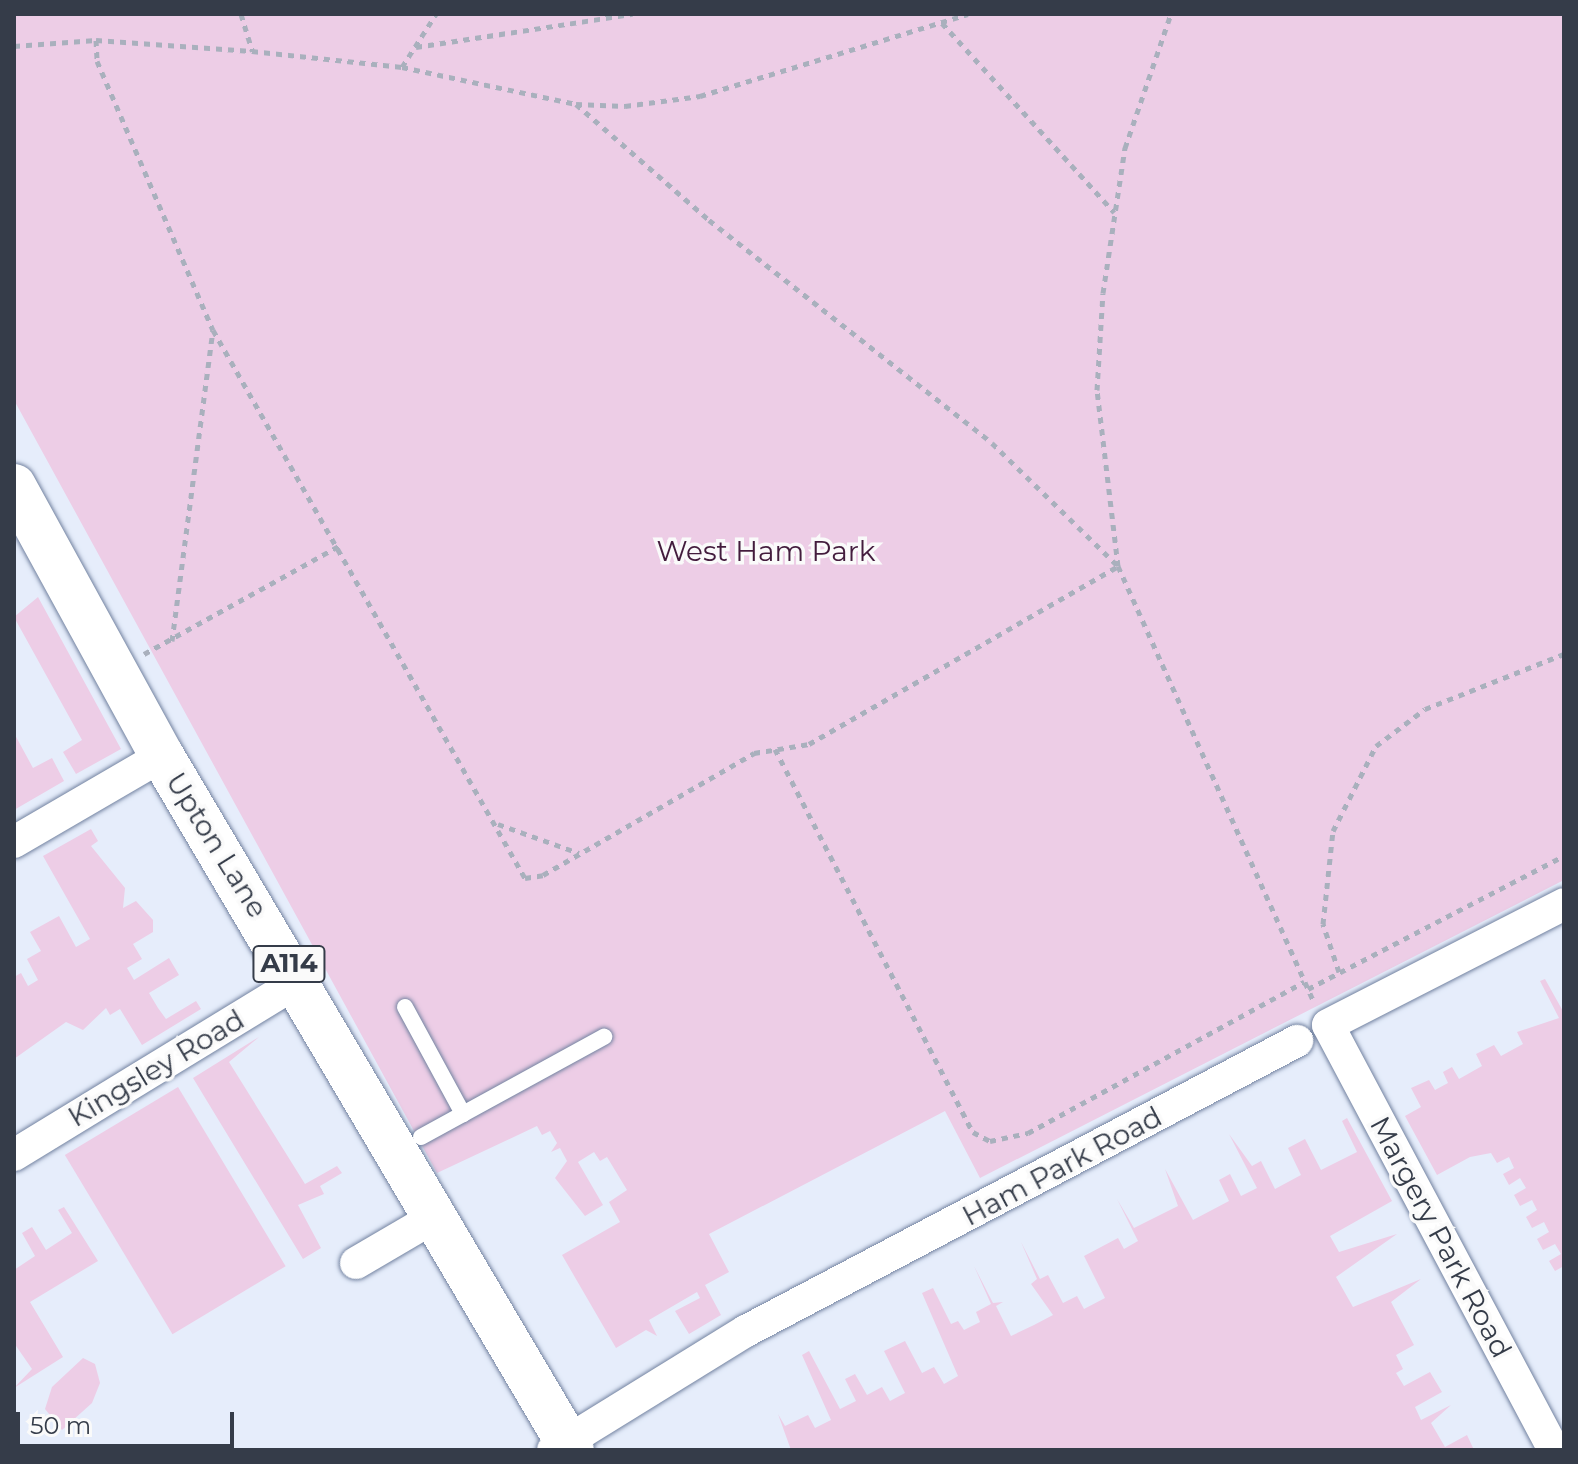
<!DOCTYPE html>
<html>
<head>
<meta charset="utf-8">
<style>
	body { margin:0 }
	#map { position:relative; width:1578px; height:1464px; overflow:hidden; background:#e6edfb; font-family:Montserrat,sans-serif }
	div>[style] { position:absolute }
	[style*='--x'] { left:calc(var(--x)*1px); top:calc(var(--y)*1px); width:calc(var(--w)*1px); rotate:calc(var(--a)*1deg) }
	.green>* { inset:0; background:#edcde6; transform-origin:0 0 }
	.path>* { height:5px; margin-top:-2.5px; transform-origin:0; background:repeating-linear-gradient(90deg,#a9b0bd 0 6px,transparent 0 12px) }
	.roads { filter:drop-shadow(0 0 2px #7282a0) drop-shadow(0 0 2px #7282a0) }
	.lane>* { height:16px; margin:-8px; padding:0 8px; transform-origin:8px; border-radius:8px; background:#fff }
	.street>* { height:32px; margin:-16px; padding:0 16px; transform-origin:16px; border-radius:16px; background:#fff }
	.primary>* { height:44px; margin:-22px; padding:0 22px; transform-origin:22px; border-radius:22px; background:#fff }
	span { translate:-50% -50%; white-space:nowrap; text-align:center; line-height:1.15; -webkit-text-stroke:7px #fafafa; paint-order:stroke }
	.shield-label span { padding:2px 6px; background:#fafafa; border:2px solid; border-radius:6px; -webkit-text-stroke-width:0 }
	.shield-label { font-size:26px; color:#353c49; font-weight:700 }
	.park-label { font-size:28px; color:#431c3d }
	.street-label { font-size:28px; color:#353c49 }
	.frame { position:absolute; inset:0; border:16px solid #353c49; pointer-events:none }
	.scale { position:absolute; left:16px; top:1412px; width:218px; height:36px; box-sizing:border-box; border:4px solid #353c49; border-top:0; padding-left:10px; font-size:24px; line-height:28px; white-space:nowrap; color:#353c49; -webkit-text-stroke:6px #fafafa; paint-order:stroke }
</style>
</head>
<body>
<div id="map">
	<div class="green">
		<div style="clip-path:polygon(14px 14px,1564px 14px,1564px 880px,980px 1178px,945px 1111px,709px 1234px,729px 1272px,705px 1285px,721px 1315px,689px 1334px,675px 1311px,700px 1298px,697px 1292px,649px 1320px,657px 1336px,646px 1330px,616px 1348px,562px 1255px,620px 1222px,609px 1202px,627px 1190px,607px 1157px,600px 1161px,594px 1152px,578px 1162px,603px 1205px,585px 1216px,555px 1178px,567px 1161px,560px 1148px,551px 1152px,557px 1143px,550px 1131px,542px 1135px,537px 1126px,437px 1173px,14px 400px)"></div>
		<div style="clip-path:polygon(38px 597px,121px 749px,76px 774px,63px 752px,82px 740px,14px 617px)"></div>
		<div style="clip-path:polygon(14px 733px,33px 768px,52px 758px,64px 781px,14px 810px)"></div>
		<div style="clip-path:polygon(91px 829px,98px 841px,91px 846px,125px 888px,123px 908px,136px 901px,153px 920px,153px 932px,133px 944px,142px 959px,127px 968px,134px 980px,169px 958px,179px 975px,149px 993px,158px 1008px,166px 1019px,196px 1001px,201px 1009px,142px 1045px,120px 1009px,110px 1015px,106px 1008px,83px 1030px,66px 1022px,14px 1059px,14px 977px,21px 973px,28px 986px,38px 980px,27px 959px,41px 951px,30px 932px,59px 916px,76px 947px,90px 939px,43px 856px)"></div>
		<div style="clip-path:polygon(1545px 979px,1564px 1013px,1564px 1266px,1555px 1271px,1549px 1261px,1561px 1254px,1555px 1244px,1543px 1250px,1537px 1239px,1549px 1232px,1544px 1222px,1532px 1228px,1526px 1217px,1537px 1210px,1532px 1200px,1520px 1206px,1514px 1195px,1526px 1188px,1520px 1178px,1509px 1185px,1503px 1174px,1514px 1168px,1509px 1157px,1497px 1163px,1491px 1153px,1470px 1157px,1437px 1175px,1405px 1116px,1421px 1107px,1411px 1088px,1429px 1080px,1435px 1090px,1448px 1083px,1443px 1072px,1452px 1067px,1459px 1079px,1482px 1066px,1476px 1054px,1494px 1045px,1501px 1056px,1523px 1044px,1517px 1032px,1559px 1018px,1540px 981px)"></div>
		<div style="clip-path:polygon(259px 1037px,229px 1062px,305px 1184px,337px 1166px,342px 1173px,320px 1186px,324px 1194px,298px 1205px,321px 1248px,303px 1259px,193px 1078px)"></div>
		<div style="left:178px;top:1087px;width:209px;height:132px;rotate:59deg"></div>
		<div style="clip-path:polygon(1347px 1118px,1392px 1201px,1330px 1236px,1339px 1252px,1397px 1234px,1336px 1277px,1353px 1307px,1421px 1279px,1391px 1302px,1414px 1345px,1396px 1355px,1403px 1369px,1396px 1373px,1404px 1386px,1430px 1372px,1442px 1392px,1415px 1407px,1421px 1420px,1451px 1405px,1431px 1423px,1445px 1447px,1467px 1435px,1474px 1450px,791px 1450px,778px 1414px,785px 1426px,808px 1415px,815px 1428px,831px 1420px,802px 1355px,809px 1351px,840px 1409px,856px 1401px,845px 1379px,855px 1374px,867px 1395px,882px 1387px,890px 1401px,905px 1393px,884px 1351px,905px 1341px,922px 1373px,934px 1367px,944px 1384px,958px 1376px,922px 1293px,933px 1288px,951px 1324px,958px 1321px,964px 1330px,980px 1322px,976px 1312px,991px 1304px,974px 1266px,993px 1303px,1003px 1302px,996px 1306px,1011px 1336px,1034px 1325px,1053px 1315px,1031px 1284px,1037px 1279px,1021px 1242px,1040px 1279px,1048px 1275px,1063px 1303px,1077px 1296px,1084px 1309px,1105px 1298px,1084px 1256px,1118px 1238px,1124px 1249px,1138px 1241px,1117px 1199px,1134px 1228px,1178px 1206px,1165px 1169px,1193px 1220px,1229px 1201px,1219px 1180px,1230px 1174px,1241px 1196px,1257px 1188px,1229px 1134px,1252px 1166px,1261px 1161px,1275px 1189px,1301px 1175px,1288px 1148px,1305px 1139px,1321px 1170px,1357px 1152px,1342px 1121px)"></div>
		<div style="clip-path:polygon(64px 1207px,98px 1261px,30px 1302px,63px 1357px,14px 1388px,32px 1369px,14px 1343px,14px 1270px,35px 1256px,22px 1233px,32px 1227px,46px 1250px,72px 1233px,58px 1210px)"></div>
		<div style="clip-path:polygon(83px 1358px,95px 1364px,100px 1383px,92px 1403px,62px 1430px,45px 1409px,52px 1387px)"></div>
	</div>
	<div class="path">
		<div style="--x:241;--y:14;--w:39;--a:73"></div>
		<div style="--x:942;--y:23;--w:256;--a:47.7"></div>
		<div style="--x:96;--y:40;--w:21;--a:87"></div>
		<div style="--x:97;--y:61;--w:293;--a:66.7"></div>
		<div style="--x:213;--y:330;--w:631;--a:60.35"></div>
		<div style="--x:525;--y:878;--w:18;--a:-9"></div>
		<div style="--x:543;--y:875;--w:244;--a:-30"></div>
		<div style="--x:754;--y:753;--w:56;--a:-9.3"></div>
		<div style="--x:809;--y:744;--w:357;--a:-29.9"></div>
		<div style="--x:1118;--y:566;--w:177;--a:-96.8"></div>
		<div style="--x:1097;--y:390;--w:97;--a:-86.5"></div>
		<div style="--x:1103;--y:293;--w:147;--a:-81.4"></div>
		<div style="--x:1125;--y:148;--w:142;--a:-71.1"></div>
		<div style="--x:14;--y:46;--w:82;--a:-4.2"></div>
		<div style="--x:96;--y:40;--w:156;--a:4"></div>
		<div style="--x:252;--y:51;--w:151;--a:6.1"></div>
		<div style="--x:402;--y:67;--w:178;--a:12"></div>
		<div style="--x:576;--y:104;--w:49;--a:2.3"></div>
		<div style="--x:625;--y:106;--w:76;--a:-7.6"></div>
		<div style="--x:700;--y:96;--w:280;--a:-17"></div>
		<div style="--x:416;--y:47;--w:219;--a:-8.7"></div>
		<div style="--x:402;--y:67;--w:63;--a:-57.3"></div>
		<div style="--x:576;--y:104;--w:176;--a:41.1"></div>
		<div style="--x:709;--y:220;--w:360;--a:38.2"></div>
		<div style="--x:992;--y:443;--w:176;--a:44.3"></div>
		<div style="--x:1118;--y:566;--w:476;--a:65.8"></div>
		<div style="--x:172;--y:641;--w:313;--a:-82.5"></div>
		<div style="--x:144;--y:654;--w:225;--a:-29"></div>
		<div style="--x:775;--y:749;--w:431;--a:62.7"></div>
		<div style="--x:973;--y:1132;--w:19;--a:28"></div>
		<div style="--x:990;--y:1141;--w:39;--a:-12"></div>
		<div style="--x:1028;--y:1133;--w:315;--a:-28.7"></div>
		<div style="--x:498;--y:824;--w:86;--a:19.7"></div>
		<div style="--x:1339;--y:972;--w:51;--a:-108.4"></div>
		<div style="--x:1323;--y:924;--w:94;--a:-83.9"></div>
		<div style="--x:1333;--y:831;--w:95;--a:-63.2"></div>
		<div style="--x:1376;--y:746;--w:61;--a:-37.1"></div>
		<div style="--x:1425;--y:709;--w:149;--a:-21.6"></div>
		<div style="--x:1308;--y:989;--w:288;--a:-27.5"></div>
	</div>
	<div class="roads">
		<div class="lane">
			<div style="--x:405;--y:1007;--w:122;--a:61.5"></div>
			<div style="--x:421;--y:1137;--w:209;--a:-28.7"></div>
		</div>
		<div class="street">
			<div style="--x:14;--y:842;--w:171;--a:-30.2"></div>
			<div style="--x:14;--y:1155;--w:334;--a:-31.4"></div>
			<div style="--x:356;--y:1263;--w:89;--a:-30.3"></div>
			<div style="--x:553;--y:1450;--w:227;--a:-31.7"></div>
			<div style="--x:746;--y:1331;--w:623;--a:-27.76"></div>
			<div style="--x:1554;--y:1450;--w:481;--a:-118"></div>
			<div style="--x:1328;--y:1025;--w:265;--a:-27.1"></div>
		</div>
		<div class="primary">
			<div style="--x:14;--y:486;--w:308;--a:61.3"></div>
			<div style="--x:162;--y:756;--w:806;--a:59.43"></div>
		</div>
	</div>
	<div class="shield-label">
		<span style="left:289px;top:964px">A114</span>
	</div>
	<div class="park-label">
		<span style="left:766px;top:551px">West Ham Park</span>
	</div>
	<div class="street-label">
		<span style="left:217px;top:845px;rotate:58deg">Upton Lane</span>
		<span style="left:156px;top:1068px;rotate:-31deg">Kingsley Road</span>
		<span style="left:1062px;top:1166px;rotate:-28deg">Ham Park Road</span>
		<span style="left:1441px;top:1237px;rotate:62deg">Margery Park Road</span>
	</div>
	<div class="frame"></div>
	<div class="scale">50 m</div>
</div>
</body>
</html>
